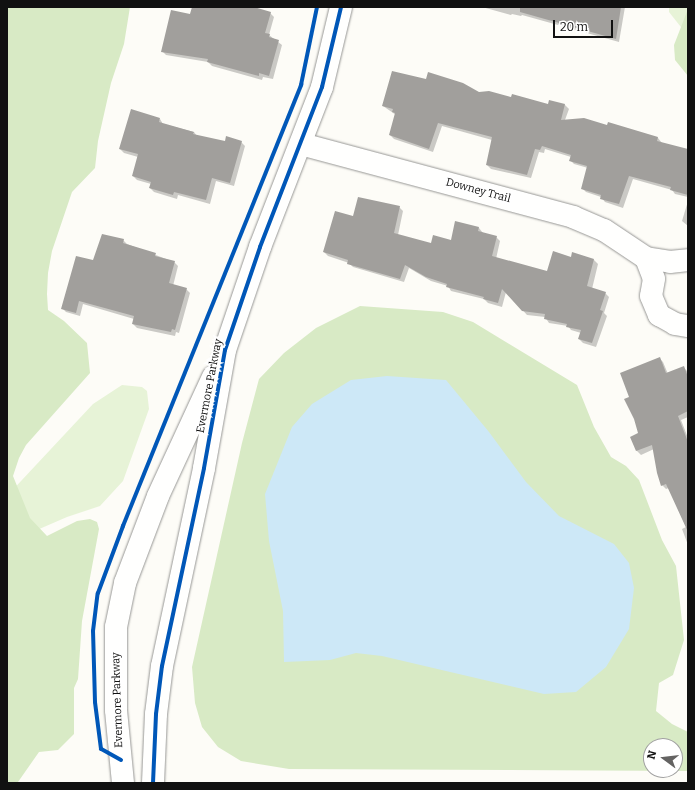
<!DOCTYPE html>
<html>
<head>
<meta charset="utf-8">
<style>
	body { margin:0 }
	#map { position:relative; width:695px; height:790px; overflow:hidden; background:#fdfcf7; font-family:Bitter,serif }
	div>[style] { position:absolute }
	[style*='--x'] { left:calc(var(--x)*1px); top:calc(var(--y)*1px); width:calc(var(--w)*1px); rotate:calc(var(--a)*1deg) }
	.green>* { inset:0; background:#e7f3d7 }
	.forest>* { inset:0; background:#d8eac5 }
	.water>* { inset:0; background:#cde8f7 }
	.shadow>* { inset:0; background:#0003 }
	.building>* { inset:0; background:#a19f9c }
	.roads { filter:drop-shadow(0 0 1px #979795) drop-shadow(0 0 1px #979795) }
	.minor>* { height:22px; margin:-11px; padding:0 11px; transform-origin:11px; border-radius:11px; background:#fffffe }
	.cycleway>* { height:4px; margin:-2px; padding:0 2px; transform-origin:2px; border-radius:2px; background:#0057b8 }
	span { translate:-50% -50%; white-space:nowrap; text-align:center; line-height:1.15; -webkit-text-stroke:4px #fff; paint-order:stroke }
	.street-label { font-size:11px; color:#111 }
	.frame { position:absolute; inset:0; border:8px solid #111; pointer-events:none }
	.north { position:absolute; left:643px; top:738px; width:40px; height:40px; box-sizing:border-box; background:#fff; border:1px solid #a0a0a0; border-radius:50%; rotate:285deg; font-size:11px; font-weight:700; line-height:16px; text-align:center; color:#111 }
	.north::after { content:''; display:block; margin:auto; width:14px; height:18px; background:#646362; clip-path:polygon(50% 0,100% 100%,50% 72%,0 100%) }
	.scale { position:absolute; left:553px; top:20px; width:60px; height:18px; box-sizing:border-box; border:2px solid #111; border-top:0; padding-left:5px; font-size:12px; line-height:14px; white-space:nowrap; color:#111; -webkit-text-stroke:3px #fff; paint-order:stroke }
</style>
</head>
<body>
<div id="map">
	<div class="green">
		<div style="clip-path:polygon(669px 7px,688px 7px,688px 36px,669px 12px)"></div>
		<div style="clip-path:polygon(122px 385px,142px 387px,147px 391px,149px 409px,123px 481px,100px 506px,67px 517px,37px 530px,7px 496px,93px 404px)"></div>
	</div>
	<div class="forest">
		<div style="clip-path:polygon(7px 7px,130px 7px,124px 44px,111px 83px,98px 141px,95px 168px,72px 192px,52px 251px,48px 273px,47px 294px,48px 310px,64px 321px,87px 343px,90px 373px,26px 445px,19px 458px,13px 476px,30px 518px,47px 536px,77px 521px,90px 519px,97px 522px,99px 529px,82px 621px,78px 679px,74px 688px,74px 734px,58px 750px,39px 752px,18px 782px,12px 783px,7px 783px)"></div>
		<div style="clip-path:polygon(688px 9px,688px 76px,675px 60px,674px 45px)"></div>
		<div style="clip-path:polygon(evenodd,360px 306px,443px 312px,473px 322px,577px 385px,594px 427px,611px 457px,626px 466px,639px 480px,662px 540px,676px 566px,684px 640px,673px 675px,659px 683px,656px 711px,672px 724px,688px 732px,688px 771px,289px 769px,241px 761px,218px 747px,202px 727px,195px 703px,192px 667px,242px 443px,259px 379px,284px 353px,316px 328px,360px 306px,651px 746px,675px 746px,675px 770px,651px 770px,651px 746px)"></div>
	</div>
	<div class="water">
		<div style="clip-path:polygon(387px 376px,446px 380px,489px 432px,526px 482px,559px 516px,614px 544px,629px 563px,634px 588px,629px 629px,606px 667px,576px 692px,544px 694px,382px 656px,356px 653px,330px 660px,284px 662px,283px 611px,269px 541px,265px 494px,292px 427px,312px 404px,351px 380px)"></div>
	</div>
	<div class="shadow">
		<div style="clip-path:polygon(193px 7px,249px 7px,270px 13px,274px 17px,269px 35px,282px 45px,273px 79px,263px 77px,262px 80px,212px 66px,208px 62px,166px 55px,162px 51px,190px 15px)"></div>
		<div style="clip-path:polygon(482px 7px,625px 7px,619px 42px,522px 15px,521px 16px,512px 14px,511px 15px)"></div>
		<div style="clip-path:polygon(479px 93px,548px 105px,565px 105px,569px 109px,565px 120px,608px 126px,609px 124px,658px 138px,662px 143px,688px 150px,688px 197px,675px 194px,672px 190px,633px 179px,623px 208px,605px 202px,601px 197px,586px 192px,582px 188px,588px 168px,574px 164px,570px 160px,571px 157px,545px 149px,544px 153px,539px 152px,531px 178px,491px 169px,487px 165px,492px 140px,442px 126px,433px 152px,394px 139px,390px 135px,396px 115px,383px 106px)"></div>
		<div style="clip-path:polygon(160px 119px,163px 124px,194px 132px,197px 136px,225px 142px,241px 142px,245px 146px,234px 186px,216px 181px,210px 204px,178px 195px,177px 199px,154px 192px,150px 188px,151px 184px,137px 180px,133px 176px,138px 157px,124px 153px,120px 149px)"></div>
		<div style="clip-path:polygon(688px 201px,688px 226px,682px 221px)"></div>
		<div style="clip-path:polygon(399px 207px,403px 211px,398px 235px,431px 244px,452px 241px,456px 222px,479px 228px,483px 233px,496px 237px,500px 241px,496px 259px,547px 272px,572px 258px,573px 254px,594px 260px,598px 264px,592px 289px,605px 293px,609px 297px,604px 313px,607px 316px,596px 347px,583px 343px,579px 339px,581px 333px,571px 330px,568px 326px,549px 323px,545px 317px,527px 315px,506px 292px,502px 307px,488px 303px,484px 299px,451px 291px,448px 286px,431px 281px,409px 268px,404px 282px,353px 267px,349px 263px,328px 256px,324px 252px,353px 217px)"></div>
		<div style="clip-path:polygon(123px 240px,127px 244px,174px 262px,178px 266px,173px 286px,186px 289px,190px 293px,179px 333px,176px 332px,175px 336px,137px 328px,133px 324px,134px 319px,83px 304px,80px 316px,66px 312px,62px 308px,94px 262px)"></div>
		<div style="clip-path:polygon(659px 358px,663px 362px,668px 374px,684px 368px,688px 372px,688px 417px,681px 420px,688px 438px,688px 545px,682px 529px,686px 527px,669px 488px,666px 489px,662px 485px,654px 449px,641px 455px,637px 451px,631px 437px,639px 434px,630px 397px)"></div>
	</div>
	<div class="building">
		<div style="clip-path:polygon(192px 7px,254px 7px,271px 12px,265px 33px,270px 34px,269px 37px,279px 40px,269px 76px,259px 73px,259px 76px,207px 62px,208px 59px,161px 52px,171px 10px,190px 14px)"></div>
		<div style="clip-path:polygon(520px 7px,621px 7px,616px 39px,520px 12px)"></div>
		<div style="clip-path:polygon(392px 71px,426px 79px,428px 72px,463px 83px,479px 92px,489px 91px,511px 97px,512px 94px,548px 104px,549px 100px,565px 104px,561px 120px,584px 118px,607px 125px,608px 122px,658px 137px,657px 141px,688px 149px,688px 195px,670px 190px,671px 187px,629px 176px,619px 204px,600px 199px,601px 195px,581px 189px,587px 166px,569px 161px,571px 155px,542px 146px,540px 150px,535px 149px,527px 175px,486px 165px,492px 137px,438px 123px,429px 149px,389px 135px,395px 113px,392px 112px,393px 109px,382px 106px)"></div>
		<div style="clip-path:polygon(131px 109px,160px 118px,159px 122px,194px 132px,193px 134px,225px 141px,226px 136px,242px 141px,230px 183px,212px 178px,206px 200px,174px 192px,173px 195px,149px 188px,151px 182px,132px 176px,138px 154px,119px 149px)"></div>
		<div style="clip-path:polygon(358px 197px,400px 206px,394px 233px,431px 243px,433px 235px,451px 240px,455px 221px,479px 227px,478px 231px,497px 236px,492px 256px,547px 271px,553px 251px,571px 257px,572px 252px,594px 259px,587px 286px,606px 292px,600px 310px,603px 311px,592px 343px,578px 339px,581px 330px,566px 327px,567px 324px,544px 319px,545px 314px,522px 311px,502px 289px,498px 303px,483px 299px,484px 297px,446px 287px,447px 284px,426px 277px,405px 265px,400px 279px,347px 264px,348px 260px,323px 252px,335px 211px,353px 216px)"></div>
		<div style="clip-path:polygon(102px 234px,124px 239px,123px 243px,156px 253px,155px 256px,175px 261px,169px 283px,187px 288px,175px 330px,172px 329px,171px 332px,132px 324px,134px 316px,79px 301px,76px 313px,61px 309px,76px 256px,93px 260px)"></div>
		<div style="clip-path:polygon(660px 357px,666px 373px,684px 366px,688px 377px,688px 411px,678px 416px,688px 442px,688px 532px,666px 484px,661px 486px,657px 473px,652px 445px,636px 451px,630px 437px,638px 433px,634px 419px,624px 399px,629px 397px,620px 373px)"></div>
	</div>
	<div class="roads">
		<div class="minor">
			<div style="--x:301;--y:144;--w:282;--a:15"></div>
			<div style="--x:573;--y:217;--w:34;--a:23"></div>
			<div style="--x:604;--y:230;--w:50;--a:33.7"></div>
			<div style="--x:646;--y:258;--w:24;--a:9"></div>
			<div style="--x:670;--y:262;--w:18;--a:-6"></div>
			<div style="--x:646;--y:258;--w:22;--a:69"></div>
			<div style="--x:654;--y:279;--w:17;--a:100"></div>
			<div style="--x:651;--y:296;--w:21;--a:67"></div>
			<div style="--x:659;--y:315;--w:18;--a:29"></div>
			<div style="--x:675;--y:324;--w:13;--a:9"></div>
			<div style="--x:123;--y:783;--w:73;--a:-95.5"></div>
			<div style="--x:116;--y:710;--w:83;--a:-90"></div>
			<div style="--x:116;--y:627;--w:45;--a:-78.4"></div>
			<div style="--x:125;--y:583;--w:93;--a:-69.2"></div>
			<div style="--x:158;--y:496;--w:131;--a:-65.2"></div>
			<div style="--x:153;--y:783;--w:69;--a:-87.5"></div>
			<div style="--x:156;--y:714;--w:48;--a:-82.9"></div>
			<div style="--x:162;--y:666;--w:202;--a:-78"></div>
			<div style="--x:204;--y:468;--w:120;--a:-79.9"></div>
			<div style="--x:225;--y:350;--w:109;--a:-71.2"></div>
			<div style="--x:260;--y:247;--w:172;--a:-68.8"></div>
			<div style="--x:322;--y:87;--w:82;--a:-76.6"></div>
		</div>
	</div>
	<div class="cycleway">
		<div style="--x:121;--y:760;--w:23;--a:-151"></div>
		<div style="--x:101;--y:749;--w:47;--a:-97.3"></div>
		<div style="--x:95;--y:702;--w:71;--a:-91.6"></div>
		<div style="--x:93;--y:631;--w:38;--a:-83"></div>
		<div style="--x:98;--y:593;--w:72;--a:-69.5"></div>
		<div style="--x:123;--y:526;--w:476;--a:-68"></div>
		<div style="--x:301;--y:85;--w:80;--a:-78.4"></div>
		<div style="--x:153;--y:783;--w:69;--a:-87.5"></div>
		<div style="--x:156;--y:714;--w:48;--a:-82.9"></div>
		<div style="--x:162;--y:666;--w:202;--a:-78"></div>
		<div style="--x:204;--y:468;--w:120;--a:-79.9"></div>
		<div style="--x:225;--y:350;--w:109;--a:-71.2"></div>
		<div style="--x:260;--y:247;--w:172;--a:-68.8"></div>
		<div style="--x:322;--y:87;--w:82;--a:-76.6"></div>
	</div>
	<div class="street-label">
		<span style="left:478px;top:191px;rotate:15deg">Downey Trail</span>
		<span style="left:210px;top:386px;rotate:-79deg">Evermore Parkway</span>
		<span style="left:118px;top:700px;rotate:-92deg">Evermore Parkway</span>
	</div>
	<div class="frame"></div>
	<div class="north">N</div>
	<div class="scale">20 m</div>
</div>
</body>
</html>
